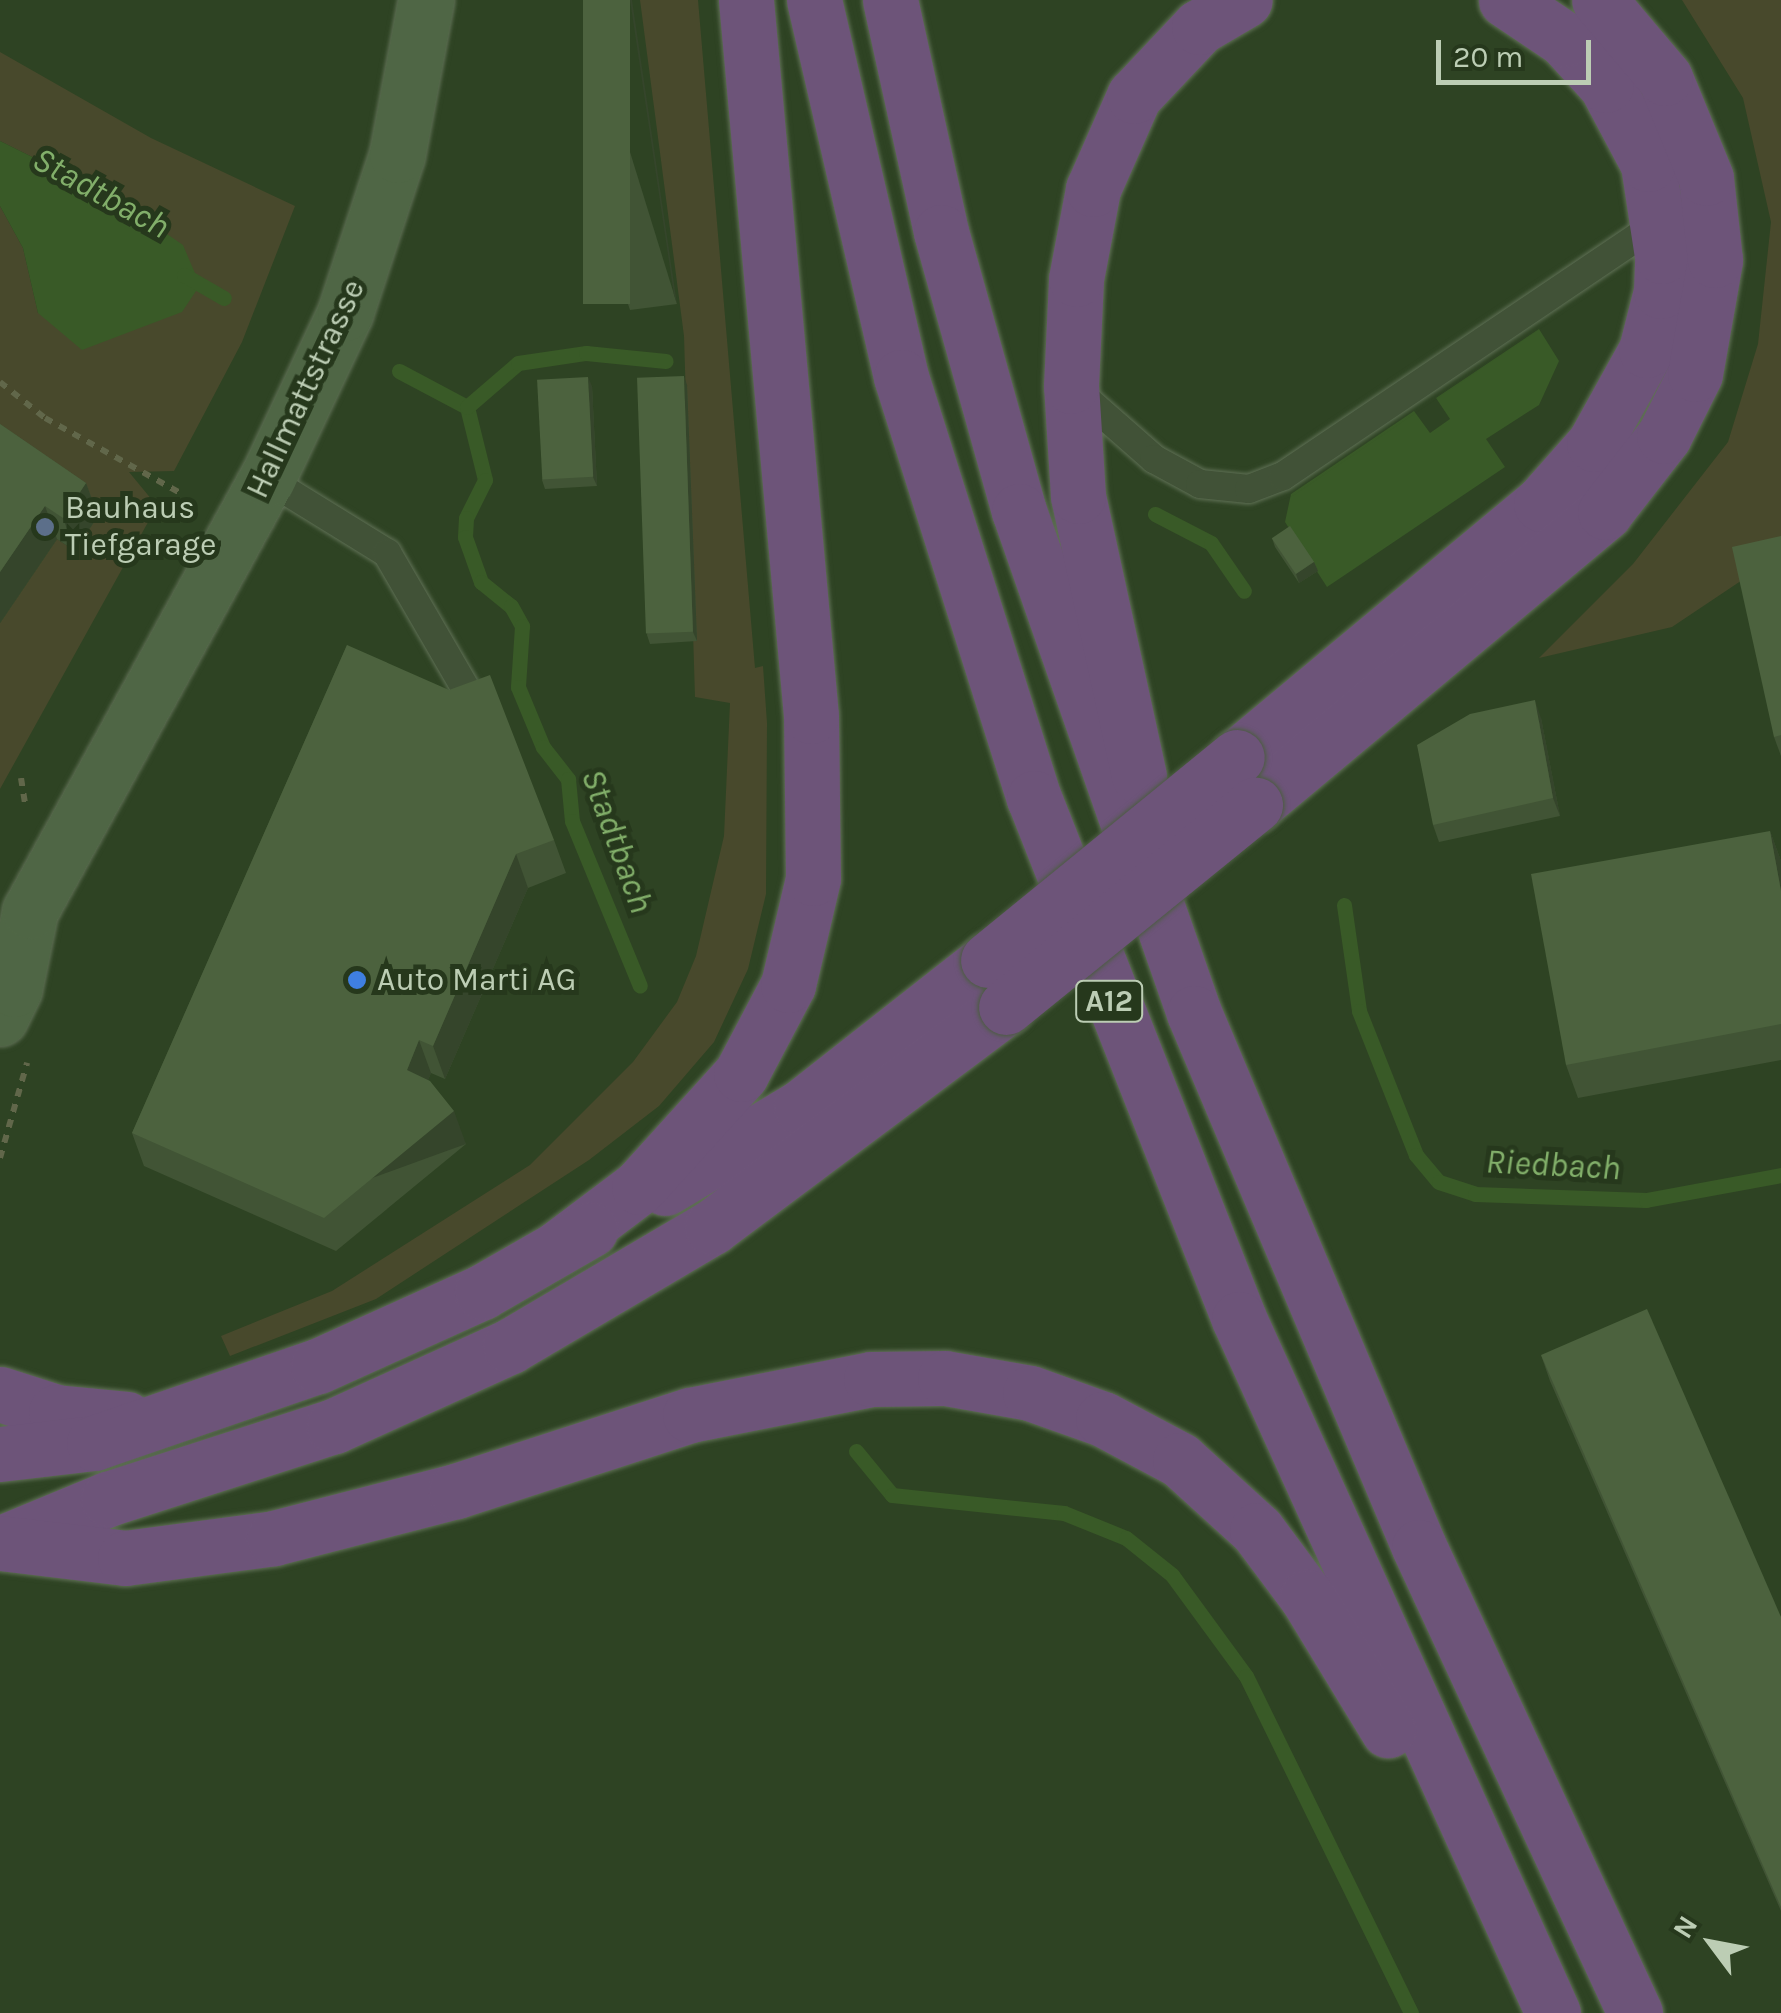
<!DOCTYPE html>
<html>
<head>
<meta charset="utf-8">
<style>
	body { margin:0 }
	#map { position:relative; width:1781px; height:2013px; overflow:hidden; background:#2e4323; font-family:Karla,sans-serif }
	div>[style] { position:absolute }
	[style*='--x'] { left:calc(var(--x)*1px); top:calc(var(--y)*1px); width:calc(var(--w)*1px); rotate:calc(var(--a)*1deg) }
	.green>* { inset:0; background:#48492c }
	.water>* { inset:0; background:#395a27 }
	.stream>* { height:15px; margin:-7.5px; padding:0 7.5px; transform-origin:7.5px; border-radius:7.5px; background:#395a27 }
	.path>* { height:6px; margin-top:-3px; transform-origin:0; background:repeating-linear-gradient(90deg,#61674a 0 8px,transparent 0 16px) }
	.roads { filter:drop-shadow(0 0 2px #5f7055) drop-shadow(0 0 2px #5f7055) }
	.lane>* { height:28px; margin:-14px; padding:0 14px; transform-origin:14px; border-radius:14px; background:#415237 }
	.secondary>* { height:55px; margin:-27.5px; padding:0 27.5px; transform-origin:27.5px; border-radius:27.5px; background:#4f6645 }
	.highway>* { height:55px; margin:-27.5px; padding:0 27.5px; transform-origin:27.5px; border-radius:27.5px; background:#6d5479 }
	.bridges { filter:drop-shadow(0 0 2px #4c5d42) drop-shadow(0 0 2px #4c5d42) }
	.highway-bridge>* { height:55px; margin:-27.5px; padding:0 27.5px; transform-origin:27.5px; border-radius:27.5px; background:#6d5479 }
	.wall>* { inset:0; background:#415435 }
	.shaded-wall>* { inset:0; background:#35452b; transform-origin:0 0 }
	.building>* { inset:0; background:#4c623e; transform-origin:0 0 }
	.dots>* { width:28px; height:28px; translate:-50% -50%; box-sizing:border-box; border:5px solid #26381c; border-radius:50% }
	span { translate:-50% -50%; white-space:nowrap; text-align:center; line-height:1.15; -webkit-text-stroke:10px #26381c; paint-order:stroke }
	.shield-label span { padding:2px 8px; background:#26381c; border:2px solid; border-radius:8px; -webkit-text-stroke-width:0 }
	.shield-label { font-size:30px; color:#bccdb4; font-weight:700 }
	.street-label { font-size:32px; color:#bccdb4 }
	.poi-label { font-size:32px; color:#bccdb4 }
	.left { translate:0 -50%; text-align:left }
	.water-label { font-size:35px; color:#82af6a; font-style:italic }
	.north { position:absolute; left:1661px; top:1893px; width:100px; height:100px; -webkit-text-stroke:8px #26381c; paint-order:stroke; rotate:302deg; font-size:28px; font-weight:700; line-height:40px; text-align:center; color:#bccdb4 }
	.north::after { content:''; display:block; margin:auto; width:35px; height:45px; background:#bccdb4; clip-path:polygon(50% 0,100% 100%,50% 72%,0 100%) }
	.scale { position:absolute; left:1436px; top:40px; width:155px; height:45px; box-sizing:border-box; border:5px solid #bccdb4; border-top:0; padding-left:12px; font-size:30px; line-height:35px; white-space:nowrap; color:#bccdb4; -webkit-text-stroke:8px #26381c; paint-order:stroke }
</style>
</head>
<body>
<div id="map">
	<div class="green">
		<div style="clip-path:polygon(640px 0,698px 0,755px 668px,763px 666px,767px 723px,766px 894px,748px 969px,714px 1042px,659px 1106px,589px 1160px,376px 1299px,230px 1356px,221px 1336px,332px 1291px,530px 1165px,633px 1062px,677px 1002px,696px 956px,724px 836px,730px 703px,695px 697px,684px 336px)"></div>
		<div style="clip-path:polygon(1682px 0,1781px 0,1781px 554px,1672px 627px,1539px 658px,1633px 564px,1728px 442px,1758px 344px,1771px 222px,1743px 98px)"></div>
		<div style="clip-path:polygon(0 52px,151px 138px,295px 206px,242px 342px,174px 471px,129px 472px,157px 506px,0 789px,0 623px,57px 539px,75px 551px,0 449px,0 206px,23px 248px,38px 313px,113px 197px,0 141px)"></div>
	</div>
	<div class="water">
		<div style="clip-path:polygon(0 141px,113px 197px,183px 245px,200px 285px,182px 312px,82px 350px,38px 313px,23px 248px,0 206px)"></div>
		<div style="clip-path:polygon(1539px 329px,1559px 361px,1539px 405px,1486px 439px,1505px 467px,1327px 587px,1285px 522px,1291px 494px,1414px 411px,1430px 433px,1450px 419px,1436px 398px)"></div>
	</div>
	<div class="stream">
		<div style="--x:184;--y:275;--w:46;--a:29.9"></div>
		<div style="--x:399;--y:371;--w:77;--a:27.9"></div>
		<div style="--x:467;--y:407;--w:75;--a:76.1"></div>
		<div style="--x:485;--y:480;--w:42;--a:116.6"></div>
		<div style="--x:466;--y:518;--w:19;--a:93"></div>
		<div style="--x:465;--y:537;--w:48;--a:70.4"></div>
		<div style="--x:481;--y:582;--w:38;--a:39"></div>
		<div style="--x:511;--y:606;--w:23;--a:61"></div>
		<div style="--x:522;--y:626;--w:61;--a:93.8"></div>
		<div style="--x:518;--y:687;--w:65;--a:67.4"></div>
		<div style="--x:543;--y:747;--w:41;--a:52"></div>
		<div style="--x:568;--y:779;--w:42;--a:84.6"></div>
		<div style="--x:572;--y:821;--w:178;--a:67.6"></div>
		<div style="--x:467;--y:407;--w:67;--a:-40.8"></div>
		<div style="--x:518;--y:363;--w:69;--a:-8.4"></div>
		<div style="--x:586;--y:353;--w:80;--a:5.7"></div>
		<div style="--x:1155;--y:514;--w:63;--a:27.4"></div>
		<div style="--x:1211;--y:543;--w:58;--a:55.5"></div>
		<div style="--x:1344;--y:905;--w:107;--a:81.9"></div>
		<div style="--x:1359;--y:1011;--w:155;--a:68.4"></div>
		<div style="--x:1416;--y:1155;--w:35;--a:50"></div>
		<div style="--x:1439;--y:1182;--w:38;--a:18"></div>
		<div style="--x:1475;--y:1194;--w:171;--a:2"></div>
		<div style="--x:1646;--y:1200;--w:137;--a:-10.5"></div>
		<div style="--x:856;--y:1451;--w:57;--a:50.7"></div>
		<div style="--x:892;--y:1495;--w:173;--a:6"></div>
		<div style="--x:1064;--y:1513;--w:67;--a:22"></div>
		<div style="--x:1126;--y:1538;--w:59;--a:38.8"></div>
		<div style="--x:1172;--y:1575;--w:125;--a:53.8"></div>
		<div style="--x:1246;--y:1676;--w:375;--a:63.9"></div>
	</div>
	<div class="path">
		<div style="--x:0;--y:382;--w:58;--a:38.7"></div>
		<div style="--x:45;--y:418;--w:157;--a:29"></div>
		<div style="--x:21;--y:778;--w:30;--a:81"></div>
		<div style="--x:0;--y:1158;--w:99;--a:-74.1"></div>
	</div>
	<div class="roads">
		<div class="lane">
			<div style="--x:1071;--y:386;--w:111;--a:41.3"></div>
			<div style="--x:1154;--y:459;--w:52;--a:28.5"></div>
			<div style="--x:1200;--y:484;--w:49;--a:5.8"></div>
			<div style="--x:1249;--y:489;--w:36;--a:-21"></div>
			<div style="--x:1283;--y:476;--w:455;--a:-34"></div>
			<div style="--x:267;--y:479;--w:141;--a:31.7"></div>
			<div style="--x:387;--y:553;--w:187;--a:59.9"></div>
		</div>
		<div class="secondary">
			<div style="--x:0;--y:1018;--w:32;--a:-64"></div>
			<div style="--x:14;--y:989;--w:80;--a:-78.4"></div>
			<div style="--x:30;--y:911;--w:493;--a:-61.3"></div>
			<div style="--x:267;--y:479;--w:183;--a:-64.8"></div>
			<div style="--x:345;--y:313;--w:166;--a:-71.8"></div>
			<div style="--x:397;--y:155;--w:158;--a:-79.4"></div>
		</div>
		<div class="highway">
			<div style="--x:814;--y:0;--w:387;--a:77"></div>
			<div style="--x:901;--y:377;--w:442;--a:72.5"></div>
			<div style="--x:1034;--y:798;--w:560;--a:68.52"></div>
			<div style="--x:1239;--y:1319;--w:762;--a:65.66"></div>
			<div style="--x:890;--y:0;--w:238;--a:77.6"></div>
			<div style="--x:941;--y:232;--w:290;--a:74.4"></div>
			<div style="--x:1019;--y:511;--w:532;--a:70.78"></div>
			<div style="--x:1194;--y:1013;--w:579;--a:67.15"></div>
			<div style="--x:1419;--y:1547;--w:514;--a:65.13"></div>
			<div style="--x:1237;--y:757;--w:396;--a:-39.8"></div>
			<div style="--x:1541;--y:504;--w:80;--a:-48.5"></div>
			<div style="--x:1594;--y:444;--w:107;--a:-61"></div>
			<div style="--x:1646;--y:350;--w:61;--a:-75.7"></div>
			<div style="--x:1661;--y:291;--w:35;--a:-88"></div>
			<div style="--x:1662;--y:256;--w:93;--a:-98.7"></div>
			<div style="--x:1648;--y:164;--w:89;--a:-118"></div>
			<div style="--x:1606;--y:85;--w:62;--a:-132.4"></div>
			<div style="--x:1564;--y:39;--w:70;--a:-146.1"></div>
			<div style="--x:1139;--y:776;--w:287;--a:-102.3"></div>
			<div style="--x:1078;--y:496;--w:110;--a:-93.6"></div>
			<div style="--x:1071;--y:386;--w:107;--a:-87.3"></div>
			<div style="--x:1076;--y:279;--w:92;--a:-79.3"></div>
			<div style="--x:1093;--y:189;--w:102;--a:-66.2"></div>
			<div style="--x:1134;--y:96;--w:95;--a:-46.7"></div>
			<div style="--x:1199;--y:27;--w:53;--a:-30.4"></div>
			<div style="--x:1255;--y:805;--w:456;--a:-39.9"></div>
			<div style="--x:1605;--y:512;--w:96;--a:-52.2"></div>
			<div style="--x:1664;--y:436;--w:69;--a:-63.4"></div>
			<div style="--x:1695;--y:374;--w:116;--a:-80"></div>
			<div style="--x:1715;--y:260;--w:82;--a:-96.3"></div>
			<div style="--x:1706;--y:178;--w:108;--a:-112.3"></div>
			<div style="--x:1665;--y:78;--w:102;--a:-130.2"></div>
			<div style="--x:665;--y:1188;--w:158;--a:-30.8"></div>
			<div style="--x:801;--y:1107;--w:238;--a:-38.2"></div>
			<div style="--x:558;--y:1248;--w:101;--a:-37"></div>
			<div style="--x:639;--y:1187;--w:152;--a:-47.9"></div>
			<div style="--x:741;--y:1074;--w:101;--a:-62.2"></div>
			<div style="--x:788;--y:985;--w:110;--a:-76.8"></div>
			<div style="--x:813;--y:878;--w:162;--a:-90.7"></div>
			<div style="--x:811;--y:716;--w:719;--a:-95.19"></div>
			<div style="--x:0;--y:1394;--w:59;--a:17.8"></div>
			<div style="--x:56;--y:1412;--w:71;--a:5.6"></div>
			<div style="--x:0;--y:1454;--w:95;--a:-6.7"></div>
			<div style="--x:94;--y:1443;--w:237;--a:-19"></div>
			<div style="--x:318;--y:1366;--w:180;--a:-24.3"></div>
			<div style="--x:482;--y:1292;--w:125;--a:-29.9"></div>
			<div style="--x:4;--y:1542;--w:113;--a:-22.5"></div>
			<div style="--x:108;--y:1499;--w:237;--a:-17.9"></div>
			<div style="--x:334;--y:1426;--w:193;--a:-24.4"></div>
			<div style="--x:510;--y:1346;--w:234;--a:-30.5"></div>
			<div style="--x:712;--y:1227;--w:367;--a:-36.8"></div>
			<div style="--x:0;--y:1543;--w:126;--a:6.8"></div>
			<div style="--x:125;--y:1558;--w:150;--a:-7.6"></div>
			<div style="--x:274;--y:1538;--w:188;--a:-14.5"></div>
			<div style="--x:456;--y:1491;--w:246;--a:-18"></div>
			<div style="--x:690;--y:1415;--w:185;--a:-11.2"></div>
			<div style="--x:871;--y:1379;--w:74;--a:-0.8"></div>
			<div style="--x:945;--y:1378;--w:86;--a:10"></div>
			<div style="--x:1030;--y:1393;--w:77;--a:19.6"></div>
			<div style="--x:1103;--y:1419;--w:87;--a:28"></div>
			<div style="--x:1180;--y:1460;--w:104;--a:42.3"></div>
			<div style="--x:1257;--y:1530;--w:84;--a:53.3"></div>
			<div style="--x:1307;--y:1597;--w:156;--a:58.7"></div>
		</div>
	</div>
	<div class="bridges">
		<div class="highway-bridge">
			<div style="--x:988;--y:960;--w:321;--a:-39.2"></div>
			<div style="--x:1006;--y:1007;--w:321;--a:-39.1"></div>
		</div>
	</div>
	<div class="wall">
		<div style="clip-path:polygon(583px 0,677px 304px,630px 310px,627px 301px)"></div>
		<div style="clip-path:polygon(687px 385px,697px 641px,650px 644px,647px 635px)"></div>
		<div style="clip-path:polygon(592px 386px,597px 486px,545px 489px,542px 480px)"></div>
		<div style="clip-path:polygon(0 424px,86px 483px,98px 516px,75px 551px,57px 539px,0 623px)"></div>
		<div style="clip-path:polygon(1781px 536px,1781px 756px,1774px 737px)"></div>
		<div style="clip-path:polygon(1272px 538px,1314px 562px,1318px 571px,1299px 583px,1275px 547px)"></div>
		<div style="clip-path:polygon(347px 645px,554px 840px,566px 873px,528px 888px,445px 1079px,431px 1073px,428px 1080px,466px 1144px,336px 1251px,144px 1166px,132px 1133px)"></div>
		<div style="clip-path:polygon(1541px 718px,1560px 816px,1439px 842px,1433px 825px)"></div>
		<div style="clip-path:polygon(1770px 831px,1781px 861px,1781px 1060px,1578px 1098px,1566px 1065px)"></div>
		<div style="clip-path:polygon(1541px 1355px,1781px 1617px,1781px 1911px,1550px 1381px)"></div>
	</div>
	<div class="shaded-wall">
		<div style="clip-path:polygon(630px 0,632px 0,677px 304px,674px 295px)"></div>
		<div style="clip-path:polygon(684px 376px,687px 385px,697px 641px,693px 632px)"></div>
		<div style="clip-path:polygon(588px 377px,592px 386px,597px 486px,593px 477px)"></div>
		<div style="clip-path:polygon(86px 483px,98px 516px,75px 551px,63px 518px)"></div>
		<div style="clip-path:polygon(45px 506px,57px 539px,0 623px,0 572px)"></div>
		<div style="clip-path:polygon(1314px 562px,1318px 571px,1299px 583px,1296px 574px)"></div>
		<div style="clip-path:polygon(1535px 700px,1541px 718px,1560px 816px,1553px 798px)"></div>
		<div style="clip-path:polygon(1770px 831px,1781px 861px,1781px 891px)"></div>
		<div style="clip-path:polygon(516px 854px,528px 888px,445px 1079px,433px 1046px)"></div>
		<div style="clip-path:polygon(419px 1040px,431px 1073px,419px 1103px,407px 1070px)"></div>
		<div style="left:454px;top:1111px;width:35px;height:168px;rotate:70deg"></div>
	</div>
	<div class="building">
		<div style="left:583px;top:0;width:47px;height:304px"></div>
		<div style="left:684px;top:376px;width:256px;height:47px;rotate:88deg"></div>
		<div style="left:588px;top:377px;width:100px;height:51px;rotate:87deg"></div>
		<div style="clip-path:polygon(0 424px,86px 483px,63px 518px,45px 506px,0 572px)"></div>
		<div style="left:1290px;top:526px;width:43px;height:22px;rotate:56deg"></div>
		<div style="clip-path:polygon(1781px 536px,1781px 735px,1774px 737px,1732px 547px)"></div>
		<div style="clip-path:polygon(347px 645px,449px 690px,490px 675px,554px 840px,516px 854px,433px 1046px,419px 1040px,407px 1070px,430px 1081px,454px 1111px,324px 1218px,132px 1133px)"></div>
		<div style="clip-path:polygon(1535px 700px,1553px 798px,1433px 825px,1417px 745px,1470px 714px)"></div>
		<div style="clip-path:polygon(1770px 831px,1781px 891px,1781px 1024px,1566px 1065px,1531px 874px)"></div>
		<div style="clip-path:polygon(1647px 1309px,1781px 1617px,1781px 1907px,1541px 1355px)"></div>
	</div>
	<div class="dots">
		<div style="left:45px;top:527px;background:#5c6f8a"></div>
		<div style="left:357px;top:980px;background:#3f7fe0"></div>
	</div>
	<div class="shield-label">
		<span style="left:1109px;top:1001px">A12</span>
	</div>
	<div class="street-label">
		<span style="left:306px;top:389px;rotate:-65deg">Hallmattstrasse</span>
	</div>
	<div class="poi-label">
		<span class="left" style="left:65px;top:527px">Bauhaus<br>Tiefgarage</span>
		<span class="left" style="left:377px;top:980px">Auto Marti AG</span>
	</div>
	<div class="water-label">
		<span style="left:101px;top:193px;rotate:29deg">Stadtbach</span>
		<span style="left:617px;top:841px;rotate:70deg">Stadtbach</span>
		<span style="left:1553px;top:1165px;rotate:3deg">Riedbach</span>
	</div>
	<div class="north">N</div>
	<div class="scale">20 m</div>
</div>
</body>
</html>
